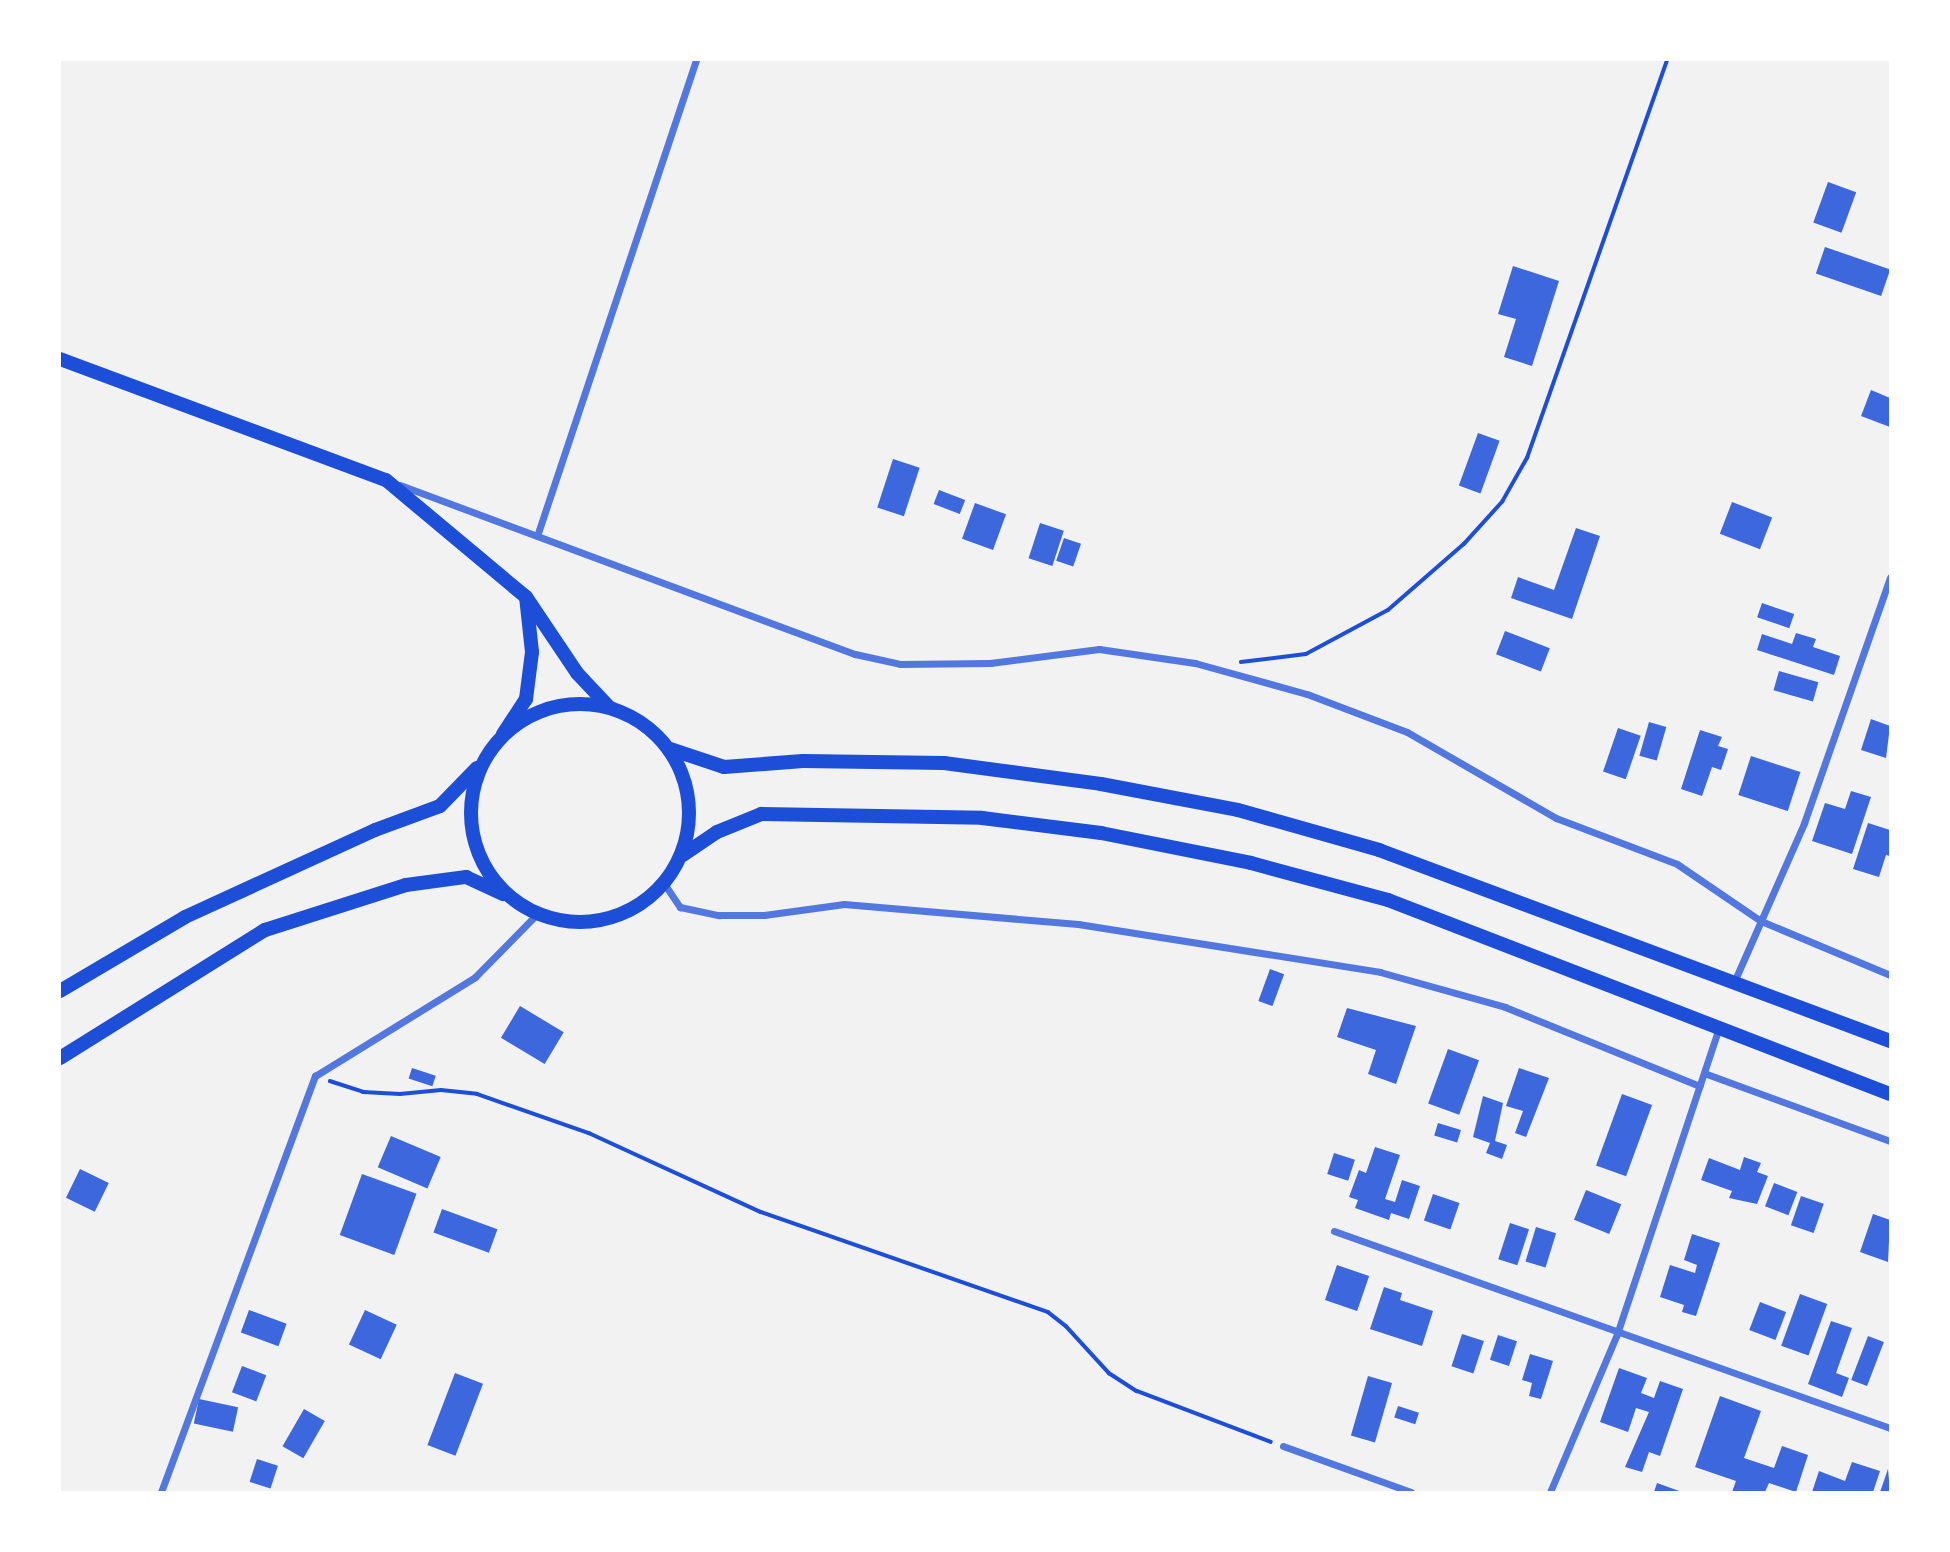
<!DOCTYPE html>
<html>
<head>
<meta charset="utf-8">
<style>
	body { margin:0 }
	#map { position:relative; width:1950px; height:1552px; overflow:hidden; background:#f2f2f2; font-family:Signika,sans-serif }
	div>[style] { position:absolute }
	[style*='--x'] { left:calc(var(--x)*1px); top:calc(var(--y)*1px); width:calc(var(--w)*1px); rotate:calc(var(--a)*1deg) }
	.building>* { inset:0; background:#3d67dc; transform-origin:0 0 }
	.path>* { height:3.5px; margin:-1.75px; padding:0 1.75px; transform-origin:1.75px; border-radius:1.75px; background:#1d4ed8 }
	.minor>* { height:7px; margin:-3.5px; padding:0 3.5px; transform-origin:3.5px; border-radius:3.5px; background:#5277de }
	.primary>* { height:14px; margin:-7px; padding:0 7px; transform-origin:7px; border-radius:7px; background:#1d4ed8 }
	.trunk>* { height:14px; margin:-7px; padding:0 7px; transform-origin:7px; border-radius:7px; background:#1d4ed8 }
	.trunk>.ring { margin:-7px; padding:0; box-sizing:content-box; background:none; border:14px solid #1d4ed8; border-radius:50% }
	span { translate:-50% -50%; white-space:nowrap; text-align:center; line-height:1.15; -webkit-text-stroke:6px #fff; paint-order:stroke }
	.frame { position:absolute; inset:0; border:61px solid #fff; pointer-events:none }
</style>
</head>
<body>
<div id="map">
	<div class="building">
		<div style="left:1828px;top:182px;width:30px;height:43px;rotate:20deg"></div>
		<div style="left:1825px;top:247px;width:69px;height:28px;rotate:19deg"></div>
		<div style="clip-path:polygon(1513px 266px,1559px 281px,1532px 366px,1504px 357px,1516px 319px,1498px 314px)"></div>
		<div style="clip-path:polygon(1871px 390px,1890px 398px,1890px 427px,1861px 416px)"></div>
		<div style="left:1478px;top:433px;width:23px;height:56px;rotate:20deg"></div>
		<div style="left:893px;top:459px;width:28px;height:51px;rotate:18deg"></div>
		<div style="left:939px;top:490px;width:28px;height:15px;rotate:21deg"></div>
		<div style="left:1732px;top:502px;width:43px;height:34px;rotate:21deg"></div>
		<div style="left:975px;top:503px;width:33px;height:38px;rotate:20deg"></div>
		<div style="left:1040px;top:523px;width:25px;height:37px;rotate:18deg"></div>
		<div style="clip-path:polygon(1576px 528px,1600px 536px,1572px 619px,1511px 598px,1518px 577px,1554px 590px)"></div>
		<div style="left:1064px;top:538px;width:18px;height:24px;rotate:19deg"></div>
		<div style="left:1762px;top:603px;width:34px;height:15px;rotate:19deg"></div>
		<div style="left:1505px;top:631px;width:48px;height:25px;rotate:21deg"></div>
		<div style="clip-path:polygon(1796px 633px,1816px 639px,1813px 647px,1840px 656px,1834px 675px,1757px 650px,1762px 634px,1792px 644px)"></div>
		<div style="left:1779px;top:671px;width:41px;height:20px;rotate:16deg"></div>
		<div style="clip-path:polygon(1871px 719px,1890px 726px,1886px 758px,1861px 750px)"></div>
		<div style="left:1649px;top:722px;width:18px;height:35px;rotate:16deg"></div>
		<div style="left:1618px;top:728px;width:24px;height:46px;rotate:19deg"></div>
		<div style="clip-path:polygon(1700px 730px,1722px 737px,1718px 746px,1728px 749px,1721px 770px,1712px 767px,1702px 796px,1681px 789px)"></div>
		<div style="left:1751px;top:756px;width:52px;height:41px;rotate:18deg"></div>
		<div style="clip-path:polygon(1851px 791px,1871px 797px,1852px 854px,1812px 841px,1825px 803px,1845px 809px)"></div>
		<div style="clip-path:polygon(1868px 823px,1890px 830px,1890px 856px,1886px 855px,1879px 877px,1853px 869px)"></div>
		<div style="left:1270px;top:969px;width:15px;height:34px;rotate:20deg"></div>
		<div style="left:520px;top:1006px;width:51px;height:37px;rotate:31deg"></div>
		<div style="clip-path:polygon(1347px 1008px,1416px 1026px,1396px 1084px,1368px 1074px,1376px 1050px,1337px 1037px)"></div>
		<div style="left:1448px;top:1049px;width:33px;height:58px;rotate:20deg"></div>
		<div style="left:412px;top:1068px;width:25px;height:11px;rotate:18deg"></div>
		<div style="clip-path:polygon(1519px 1068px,1549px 1078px,1526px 1137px,1515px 1133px,1523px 1111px,1506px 1106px)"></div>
		<div style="left:1622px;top:1094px;width:32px;height:76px;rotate:20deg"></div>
		<div style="clip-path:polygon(1483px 1096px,1503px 1103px,1495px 1141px,1507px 1145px,1502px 1159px,1486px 1153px,1490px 1143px,1473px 1137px)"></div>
		<div style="left:1438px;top:1123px;width:24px;height:13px;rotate:17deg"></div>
		<div style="left:391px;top:1136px;width:54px;height:34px;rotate:23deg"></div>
		<div style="clip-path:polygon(1375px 1147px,1400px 1155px,1385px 1199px,1395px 1202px,1402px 1180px,1420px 1186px,1409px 1219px,1391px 1213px,1389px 1220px,1355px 1208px,1358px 1200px,1349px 1197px,1359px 1170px,1366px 1173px)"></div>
		<div style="left:1334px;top:1153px;width:22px;height:22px;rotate:18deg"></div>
		<div style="clip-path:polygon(1744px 1157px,1761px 1163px,1757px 1172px,1768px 1176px,1757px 1204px,1729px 1198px,1732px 1191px,1701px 1180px,1709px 1158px,1740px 1170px)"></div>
		<div style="left:80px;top:1169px;width:32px;height:32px;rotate:26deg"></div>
		<div style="left:362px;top:1174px;width:58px;height:65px;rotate:20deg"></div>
		<div style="left:1774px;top:1183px;width:25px;height:25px;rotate:21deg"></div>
		<div style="left:1586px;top:1190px;width:38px;height:32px;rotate:22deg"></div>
		<div style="left:1433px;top:1194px;width:28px;height:28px;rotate:19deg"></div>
		<div style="left:1801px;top:1196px;width:24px;height:31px;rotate:19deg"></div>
		<div style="left:442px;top:1209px;width:59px;height:25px;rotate:20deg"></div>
		<div style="clip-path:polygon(1873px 1214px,1890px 1220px,1888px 1262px,1860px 1252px)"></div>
		<div style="left:1510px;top:1223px;width:20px;height:38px;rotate:18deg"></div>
		<div style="left:1536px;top:1227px;width:21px;height:36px;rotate:17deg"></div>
		<div style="clip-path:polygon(1692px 1234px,1720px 1243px,1696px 1316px,1682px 1312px,1684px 1305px,1660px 1297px,1670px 1265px,1695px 1273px,1697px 1265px,1684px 1260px)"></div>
		<div style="left:1337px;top:1265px;width:34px;height:37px;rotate:19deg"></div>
		<div style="clip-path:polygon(1384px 1287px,1402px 1293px,1400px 1300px,1433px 1311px,1422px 1346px,1370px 1329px)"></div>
		<div style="left:1800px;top:1294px;width:29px;height:55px;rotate:20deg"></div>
		<div style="left:1760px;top:1302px;width:28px;height:30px;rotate:21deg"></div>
		<div style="left:249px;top:1310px;width:40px;height:24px;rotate:20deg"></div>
		<div style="left:365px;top:1310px;width:35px;height:38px;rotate:25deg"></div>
		<div style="clip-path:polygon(1831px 1321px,1852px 1328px,1836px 1373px,1849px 1378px,1842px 1397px,1808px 1384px)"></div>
		<div style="left:1462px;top:1334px;width:23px;height:34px;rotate:18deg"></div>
		<div style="left:1498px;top:1335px;width:20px;height:26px;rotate:18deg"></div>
		<div style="left:1868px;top:1336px;width:17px;height:47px;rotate:21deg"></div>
		<div style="clip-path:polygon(1530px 1354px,1553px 1361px,1541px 1399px,1529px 1396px,1532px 1383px,1522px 1380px)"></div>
		<div style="left:242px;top:1366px;width:26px;height:28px;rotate:21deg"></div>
		<div style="clip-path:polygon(1619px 1368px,1647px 1378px,1641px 1393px,1654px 1398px,1660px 1381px,1683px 1389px,1660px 1456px,1649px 1452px,1642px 1472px,1625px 1467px,1649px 1412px,1636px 1408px,1628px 1432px,1600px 1422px)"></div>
		<div style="left:455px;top:1373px;width:30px;height:77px;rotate:21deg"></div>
		<div style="left:1368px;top:1376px;width:25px;height:62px;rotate:16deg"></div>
		<div style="clip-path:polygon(1720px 1396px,1761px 1411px,1744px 1458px,1774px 1468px,1782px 1446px,1808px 1455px,1796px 1492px,1769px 1483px,1765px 1492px,1732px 1492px,1736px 1481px,1695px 1467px)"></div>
		<div style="left:199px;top:1399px;width:40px;height:25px;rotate:12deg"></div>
		<div style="left:1398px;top:1406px;width:22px;height:12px;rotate:18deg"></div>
		<div style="left:304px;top:1409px;width:24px;height:43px;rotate:30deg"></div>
		<div style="left:257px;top:1459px;width:22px;height:24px;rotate:18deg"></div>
		<div style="clip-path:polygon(1852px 1462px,1880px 1471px,1873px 1492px,1812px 1492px,1819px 1471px,1845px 1481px)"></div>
		<div style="clip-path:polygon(1888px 1469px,1890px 1492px,1880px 1492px)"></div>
		<div style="clip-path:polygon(1657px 1483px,1682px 1492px,1654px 1492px)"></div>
	</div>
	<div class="path">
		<div style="--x:1241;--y:662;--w:65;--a:-7"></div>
		<div style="--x:1306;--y:654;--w:93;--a:-28.2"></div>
		<div style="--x:1388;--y:610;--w:101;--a:-41"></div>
		<div style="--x:1464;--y:544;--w:57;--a:-47.9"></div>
		<div style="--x:1502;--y:502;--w:51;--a:-60.4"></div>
		<div style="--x:1527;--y:458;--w:422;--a:-70.6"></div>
		<div style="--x:330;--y:1081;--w:35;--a:18"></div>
		<div style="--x:363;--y:1092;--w:37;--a:3"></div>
		<div style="--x:400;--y:1094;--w:41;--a:-5.6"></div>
		<div style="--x:441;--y:1090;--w:36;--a:6"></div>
		<div style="--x:477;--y:1094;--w:119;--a:19.2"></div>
		<div style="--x:589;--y:1133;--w:189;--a:24.7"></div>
		<div style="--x:761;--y:1212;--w:304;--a:19.2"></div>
		<div style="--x:1048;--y:1312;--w:23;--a:38"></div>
		<div style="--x:1066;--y:1326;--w:64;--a:47.5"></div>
		<div style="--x:1109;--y:1373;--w:33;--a:33"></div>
		<div style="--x:1137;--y:1391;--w:143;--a:20.8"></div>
	</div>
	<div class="minor">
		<div style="--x:400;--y:485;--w:485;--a:20.4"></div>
		<div style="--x:855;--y:654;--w:46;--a:12.5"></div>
		<div style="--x:900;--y:664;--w:90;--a:-0.6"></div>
		<div style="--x:990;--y:663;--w:110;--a:-7.3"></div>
		<div style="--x:1099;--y:649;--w:97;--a:8.3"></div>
		<div style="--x:1195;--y:663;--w:116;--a:15.5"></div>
		<div style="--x:1307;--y:694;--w:107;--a:20.8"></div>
		<div style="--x:1407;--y:732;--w:172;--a:30"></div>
		<div style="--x:1556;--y:818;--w:129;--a:20.8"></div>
		<div style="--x:1677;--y:864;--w:102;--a:34.2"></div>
		<div style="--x:1761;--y:921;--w:140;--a:22.7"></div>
		<div style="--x:537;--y:536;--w:502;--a:-71.53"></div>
		<div style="--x:665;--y:885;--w:27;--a:56"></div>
		<div style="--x:680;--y:907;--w:40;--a:12"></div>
		<div style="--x:719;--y:915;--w:45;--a:0"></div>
		<div style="--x:764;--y:915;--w:81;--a:-7.8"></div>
		<div style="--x:844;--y:904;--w:235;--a:4.9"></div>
		<div style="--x:1078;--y:924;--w:306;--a:9"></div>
		<div style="--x:1380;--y:972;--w:130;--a:15.6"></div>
		<div style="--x:1505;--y:1007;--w:210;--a:22.1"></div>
		<div style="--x:1734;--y:982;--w:174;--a:-66.2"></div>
		<div style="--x:1804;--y:823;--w:260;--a:-70.7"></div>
		<div style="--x:1704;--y:1073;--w:198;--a:20.1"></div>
		<div style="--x:1334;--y:1231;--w:590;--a:19.51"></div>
		<div style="--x:1283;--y:1446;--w:136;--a:19.8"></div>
		<div style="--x:161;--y:1492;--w:444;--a:-69.7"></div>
		<div style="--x:315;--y:1076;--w:188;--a:-31.7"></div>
		<div style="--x:475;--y:977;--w:88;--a:-45.5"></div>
		<div style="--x:1550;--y:1492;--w:172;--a:-67"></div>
		<div style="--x:1617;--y:1334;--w:323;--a:-71.6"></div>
	</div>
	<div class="primary">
		<div style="--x:60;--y:359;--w:348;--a:20.4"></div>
		<div style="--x:386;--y:480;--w:182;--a:39.9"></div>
		<div style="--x:526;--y:597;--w:92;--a:56.1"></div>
		<div style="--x:577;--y:673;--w:47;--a:46.7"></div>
		<div style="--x:503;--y:734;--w:42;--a:-56.7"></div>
		<div style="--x:526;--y:699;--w:47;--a:-82.7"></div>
		<div style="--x:532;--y:652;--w:55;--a:-96.2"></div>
	</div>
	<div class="trunk">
		<div class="ring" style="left:471px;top:704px;width:204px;height:204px"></div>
		<div style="--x:670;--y:749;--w:57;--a:18.4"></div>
		<div style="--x:724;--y:767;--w:79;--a:-4.3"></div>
		<div style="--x:803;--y:761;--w:141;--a:0.8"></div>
		<div style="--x:944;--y:763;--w:158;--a:7.6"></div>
		<div style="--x:1101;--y:784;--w:139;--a:10.7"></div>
		<div style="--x:1238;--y:810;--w:147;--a:15.8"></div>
		<div style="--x:1379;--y:850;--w:546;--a:20.49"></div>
		<div style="--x:683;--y:855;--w:41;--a:-34.1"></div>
		<div style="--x:717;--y:832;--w:48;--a:-22.2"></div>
		<div style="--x:761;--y:814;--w:221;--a:1"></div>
		<div style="--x:982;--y:818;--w:120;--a:7.2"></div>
		<div style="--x:1101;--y:833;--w:153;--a:11.3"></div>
		<div style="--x:1251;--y:863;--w:142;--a:15.1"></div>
		<div style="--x:1388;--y:900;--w:538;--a:21.13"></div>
		<div style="--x:60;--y:991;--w:145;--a:-30.6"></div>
		<div style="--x:185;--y:917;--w:209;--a:-24.6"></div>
		<div style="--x:375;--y:830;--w:69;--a:-20.3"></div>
		<div style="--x:440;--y:806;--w:53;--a:-45.8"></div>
		<div style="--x:60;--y:1058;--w:242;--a:-32"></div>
		<div style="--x:265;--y:930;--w:148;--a:-17.7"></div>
		<div style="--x:406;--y:885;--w:61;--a:-7.6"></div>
		<div style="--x:466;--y:877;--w:41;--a:24.7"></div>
	</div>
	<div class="frame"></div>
</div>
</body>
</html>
